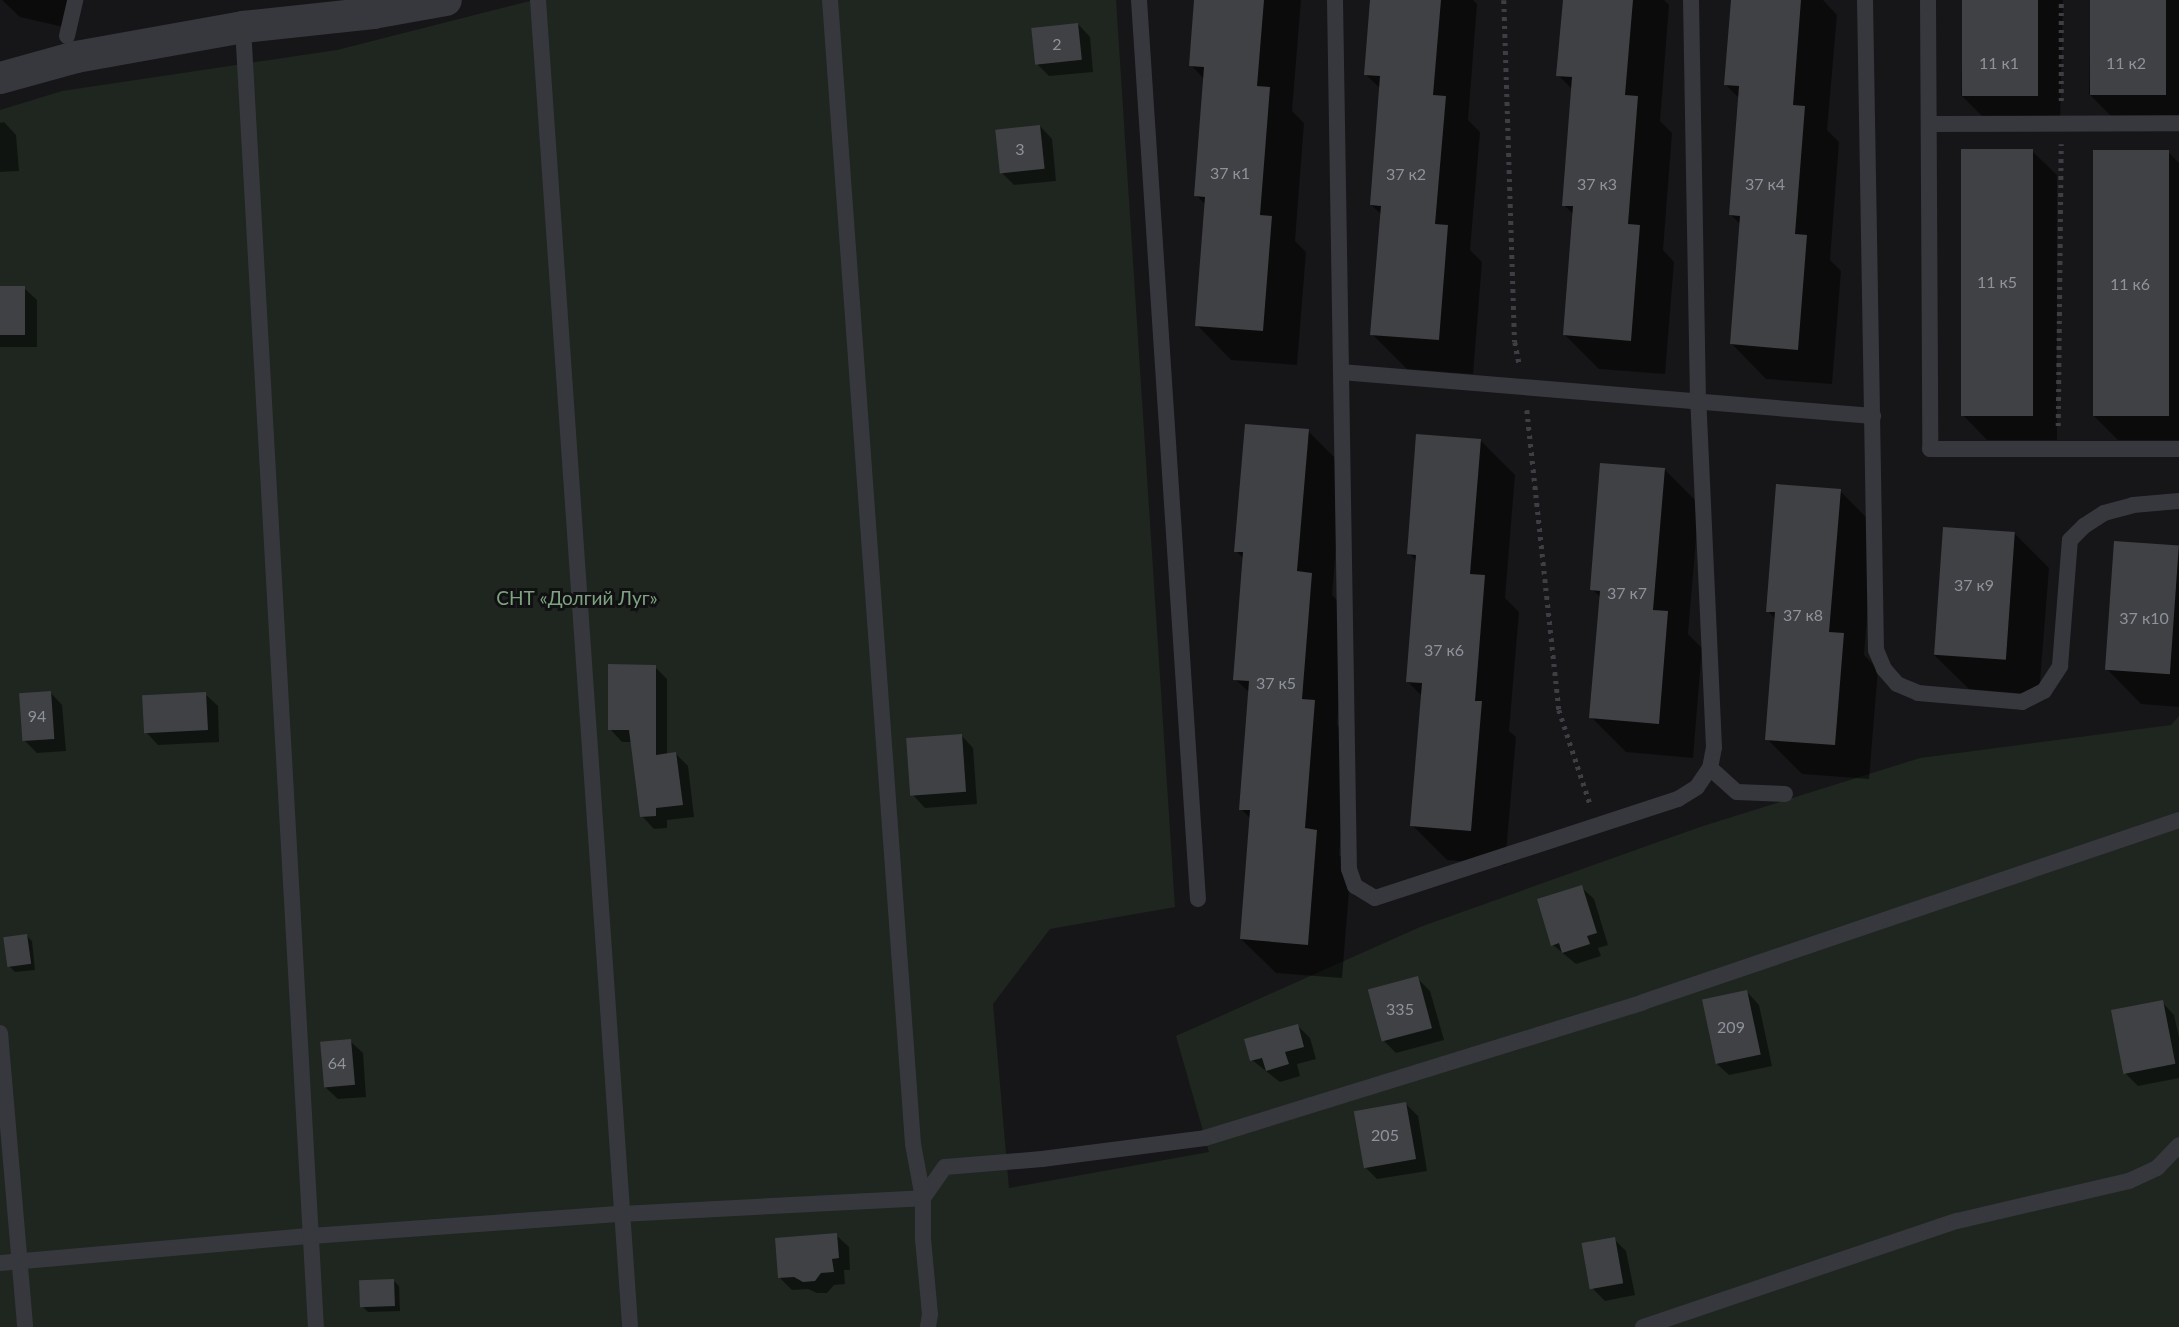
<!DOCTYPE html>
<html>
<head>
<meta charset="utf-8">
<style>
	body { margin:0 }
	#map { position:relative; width:2179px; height:1327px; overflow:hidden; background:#161618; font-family:Lato,sans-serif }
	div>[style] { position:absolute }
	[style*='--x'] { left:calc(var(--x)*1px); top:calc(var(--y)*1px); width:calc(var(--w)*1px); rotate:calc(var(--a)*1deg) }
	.green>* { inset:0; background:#1e261f }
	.shadow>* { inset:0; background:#0007 }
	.building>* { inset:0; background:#404145; transform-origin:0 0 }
	.path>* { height:4.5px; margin-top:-2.25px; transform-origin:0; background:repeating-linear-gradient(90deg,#3d3f44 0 3.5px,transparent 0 8.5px) }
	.lane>* { height:16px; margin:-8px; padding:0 8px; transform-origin:8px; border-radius:8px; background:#37383d }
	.street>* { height:32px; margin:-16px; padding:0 16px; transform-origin:16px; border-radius:16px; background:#37383d }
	span { translate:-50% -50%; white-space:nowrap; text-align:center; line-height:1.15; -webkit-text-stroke:6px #111113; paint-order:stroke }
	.number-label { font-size:16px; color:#8e929b }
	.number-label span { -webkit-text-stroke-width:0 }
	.park-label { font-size:19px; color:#7fa381 }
</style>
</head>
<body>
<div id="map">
	<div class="green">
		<div style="clip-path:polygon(534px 0,1116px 0,1175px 907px,1050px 929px,993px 1004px,1009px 1188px,1209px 1152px,1176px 1036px,1420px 927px,1700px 827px,1920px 758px,2171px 725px,2179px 716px,2179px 1327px,0 1327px,0 110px,62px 91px,337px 50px)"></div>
	</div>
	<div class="shadow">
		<div style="clip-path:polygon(2px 0,74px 0,68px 28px,20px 17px)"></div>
		<div style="clip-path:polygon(1196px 0,1301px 0,1292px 111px,1304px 123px,1295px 241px,1306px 252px,1297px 365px,1231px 360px,1197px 325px,1206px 205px,1196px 195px,1205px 80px,1191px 65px)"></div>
		<div style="clip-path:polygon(1372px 0,1473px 0,1477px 4px,1468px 120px,1480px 132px,1470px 250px,1482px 262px,1473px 374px,1407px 369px,1372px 334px,1382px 215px,1371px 205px,1381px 89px,1366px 75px)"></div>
		<div style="clip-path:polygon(1564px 0,1664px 0,1669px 5px,1660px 121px,1672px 133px,1663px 250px,1674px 262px,1665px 374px,1599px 369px,1564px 334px,1574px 215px,1564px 205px,1573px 90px,1558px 75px)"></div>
		<div style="clip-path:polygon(1732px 0,1823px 0,1837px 15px,1827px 130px,1839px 142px,1830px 260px,1841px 271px,1832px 384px,1766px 379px,1732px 344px,1741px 225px,1731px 215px,1740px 99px,1726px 85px)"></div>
		<div style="clip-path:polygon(1964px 0,2063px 0,2060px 122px,1986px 120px,1961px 95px)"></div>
		<div style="clip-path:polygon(2091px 0,2179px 0,2179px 120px,2113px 118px,2089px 94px)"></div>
		<div style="clip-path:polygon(1078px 24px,1090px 37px,1093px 72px,1049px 76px,1037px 64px)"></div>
		<div style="clip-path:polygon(4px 122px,16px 135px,19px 171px,0 172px,0 123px)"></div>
		<div style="clip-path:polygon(1040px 126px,1052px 139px,1056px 181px,1014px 185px,1002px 173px)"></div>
		<div style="clip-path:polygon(2032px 151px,2057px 175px,2057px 440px,1987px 440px,1963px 415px)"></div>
		<div style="clip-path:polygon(2168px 152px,2179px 163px,2179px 440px,2118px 440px,2093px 415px)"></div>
		<div style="clip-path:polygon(0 288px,24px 288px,37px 300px,37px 347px,0 347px)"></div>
		<div style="clip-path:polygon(1308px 431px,1343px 466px,1332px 595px,1346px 609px,1337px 725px,1349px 737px,1339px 855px,1351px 866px,1342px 978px,1276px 973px,1241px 939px,1251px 819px,1241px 809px,1250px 693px,1235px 679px,1245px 560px,1236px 551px)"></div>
		<div style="clip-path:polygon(1480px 440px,1515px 475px,1505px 598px,1519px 612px,1509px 731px,1516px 737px,1505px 865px,1447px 860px,1412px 825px,1422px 696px,1408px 682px,1417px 562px,1409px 553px)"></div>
		<div style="clip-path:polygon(1664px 469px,1699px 504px,1688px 634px,1702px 648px,1693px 758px,1626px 752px,1591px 717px,1601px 598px,1592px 589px)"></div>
		<div style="clip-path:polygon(1840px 491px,1875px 526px,1864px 655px,1878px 669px,1869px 779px,1802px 774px,1767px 739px,1776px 620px,1768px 611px)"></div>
		<div style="clip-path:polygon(2014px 533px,2049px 568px,2039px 695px,1969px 689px,1934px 655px)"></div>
		<div style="clip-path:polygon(2116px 542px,2179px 547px,2179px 707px,2141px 704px,2107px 669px)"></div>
		<div style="clip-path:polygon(655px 667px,667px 679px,667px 755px,676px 754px,688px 766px,694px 817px,667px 820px,667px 828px,654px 829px,642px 816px,633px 742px,622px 742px,610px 729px)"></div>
		<div style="clip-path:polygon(50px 692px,62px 705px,66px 751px,37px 753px,24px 740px)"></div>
		<div style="clip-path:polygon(205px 694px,218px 706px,219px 742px,158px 745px,146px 732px)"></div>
		<div style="clip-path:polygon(961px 735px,973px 748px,977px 804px,925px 808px,913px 795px)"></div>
		<div style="clip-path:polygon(1581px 887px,1594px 899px,1608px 945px,1598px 948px,1601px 956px,1576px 964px,1553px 945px)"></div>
		<div style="clip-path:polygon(26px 935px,32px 941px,35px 970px,15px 972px,9px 966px)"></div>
		<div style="clip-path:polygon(1417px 978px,1430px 991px,1444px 1040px,1396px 1053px,1384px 1041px)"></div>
		<div style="clip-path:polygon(1747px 992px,1759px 1005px,1772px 1066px,1729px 1075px,1716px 1063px)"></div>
		<div style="clip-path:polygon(2162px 1002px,2174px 1015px,2179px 1037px,2179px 1078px,2138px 1086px,2126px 1074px)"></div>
		<div style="clip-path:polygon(1298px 1026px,1310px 1038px,1316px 1059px,1297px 1064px,1300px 1076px,1280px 1082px,1252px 1060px)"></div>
		<div style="clip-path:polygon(350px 1041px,363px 1053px,366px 1097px,338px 1099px,325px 1087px)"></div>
		<div style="clip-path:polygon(1406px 1104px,1418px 1116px,1427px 1171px,1377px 1179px,1365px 1167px)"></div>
		<div style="clip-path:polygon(836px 1235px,849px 1247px,850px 1270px,844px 1270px,845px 1284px,834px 1285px,827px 1293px,817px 1293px,808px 1289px,792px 1290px,780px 1278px)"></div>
		<div style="clip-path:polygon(1614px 1239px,1626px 1251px,1635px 1295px,1605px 1301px,1593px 1289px)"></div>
		<div style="clip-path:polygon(393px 1280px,399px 1286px,400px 1311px,368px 1312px,362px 1306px)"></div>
	</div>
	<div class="building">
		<div style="clip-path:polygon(1194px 0,1264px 0,1257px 86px,1270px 87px,1260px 215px,1272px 216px,1263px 331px,1195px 326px,1205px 197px,1194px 196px,1204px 67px,1189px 66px)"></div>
		<div style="clip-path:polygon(1370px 0,1441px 0,1433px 95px,1446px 96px,1435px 224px,1448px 225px,1439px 340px,1370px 335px,1381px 206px,1370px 205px,1380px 76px,1364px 75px)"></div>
		<div style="clip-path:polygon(1563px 0,1633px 0,1625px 95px,1638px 96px,1628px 224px,1640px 225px,1631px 341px,1563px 335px,1573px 206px,1562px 206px,1572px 77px,1556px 76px)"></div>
		<div style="clip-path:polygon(1731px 0,1801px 0,1793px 105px,1805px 106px,1795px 234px,1807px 235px,1798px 350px,1730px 344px,1740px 216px,1729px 215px,1739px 86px,1724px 85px)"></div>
		<div style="left:1962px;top:0;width:76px;height:96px"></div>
		<div style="left:2090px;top:0;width:76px;height:95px"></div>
		<div style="left:1078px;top:23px;width:37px;height:47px;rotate:84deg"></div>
		<div style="left:1040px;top:125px;width:44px;height:45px;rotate:84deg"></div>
		<div style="left:1961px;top:149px;width:72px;height:267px"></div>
		<div style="left:2093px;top:150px;width:76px;height:266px"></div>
		<div style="left:0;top:286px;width:25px;height:49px"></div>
		<div style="clip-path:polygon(1245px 424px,1309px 429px,1297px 571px,1312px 573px,1302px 699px,1315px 700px,1305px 828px,1317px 830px,1308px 945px,1240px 939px,1250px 810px,1239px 810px,1249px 681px,1233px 680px,1243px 552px,1234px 552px)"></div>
		<div style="clip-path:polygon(1416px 434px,1481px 439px,1470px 574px,1485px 575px,1475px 701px,1482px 701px,1471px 831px,1410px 826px,1422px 683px,1406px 682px,1416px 555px,1407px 554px)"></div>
		<div style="clip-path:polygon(1600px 463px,1665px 468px,1653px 610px,1668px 611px,1659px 724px,1589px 718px,1600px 591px,1590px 590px)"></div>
		<div style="clip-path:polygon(1776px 484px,1841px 489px,1829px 632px,1844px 633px,1835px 745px,1765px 740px,1775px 612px,1766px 612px)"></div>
		<div style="left:1943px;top:527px;width:72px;height:128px;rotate:4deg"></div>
		<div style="left:2114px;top:541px;width:65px;height:129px;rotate:4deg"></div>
		<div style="clip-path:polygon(608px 664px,656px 665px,656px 755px,676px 752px,683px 805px,656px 808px,656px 816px,640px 817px,629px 730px,608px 730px)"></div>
		<div style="left:51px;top:691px;width:48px;height:32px;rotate:86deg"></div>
		<div style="left:206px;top:692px;width:38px;height:64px;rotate:87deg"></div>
		<div style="left:962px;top:734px;width:58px;height:56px;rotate:86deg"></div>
		<div style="clip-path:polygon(1582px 885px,1597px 933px,1587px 936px,1590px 944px,1562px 953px,1559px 943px,1551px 946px,1537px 899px)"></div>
		<div style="left:27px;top:934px;width:30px;height:24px;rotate:82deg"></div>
		<div style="left:1418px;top:976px;width:54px;height:52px;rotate:75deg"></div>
		<div style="left:1747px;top:990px;width:66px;height:46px;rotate:78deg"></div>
		<div style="left:2163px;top:1000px;width:65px;height:53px;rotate:79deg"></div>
		<div style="clip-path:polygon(1298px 1024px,1304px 1047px,1285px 1052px,1289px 1064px,1266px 1071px,1262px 1058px,1250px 1061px,1244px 1039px)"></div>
		<div style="left:351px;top:1039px;width:46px;height:31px;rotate:85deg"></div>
		<div style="left:1406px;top:1102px;width:58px;height:53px;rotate:80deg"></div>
		<div style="clip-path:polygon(837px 1233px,839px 1258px,832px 1259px,834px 1272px,821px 1273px,815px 1281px,803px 1282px,794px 1277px,778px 1278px,775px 1238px)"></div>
		<div style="left:1615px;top:1237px;width:47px;height:34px;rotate:80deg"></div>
		<div style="left:394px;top:1279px;width:27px;height:35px;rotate:88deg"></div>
	</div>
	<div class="path">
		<div style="--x:1504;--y:0;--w:342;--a:88.2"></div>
		<div style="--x:1515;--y:342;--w:21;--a:79"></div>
		<div style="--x:2061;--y:101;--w:101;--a:-90"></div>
		<div style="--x:1527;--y:410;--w:302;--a:83.9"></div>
		<div style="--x:1559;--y:710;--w:99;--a:71.7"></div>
		<div style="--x:2058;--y:426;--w:282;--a:-89.4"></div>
	</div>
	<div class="lane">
		<div style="--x:538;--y:0;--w:1330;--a:86.03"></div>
		<div style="--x:830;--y:0;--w:1147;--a:85.85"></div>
		<div style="--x:913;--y:1144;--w:55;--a:79.5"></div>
		<div style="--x:923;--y:1198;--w:41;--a:90"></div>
		<div style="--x:923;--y:1239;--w:75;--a:84.7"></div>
		<div style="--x:930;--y:1314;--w:13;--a:99"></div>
		<div style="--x:1139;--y:0;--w:901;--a:86.25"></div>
		<div style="--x:1335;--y:0;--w:869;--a:89.08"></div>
		<div style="--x:1349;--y:869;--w:18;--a:71"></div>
		<div style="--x:1355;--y:886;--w:23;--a:31"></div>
		<div style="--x:1375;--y:898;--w:319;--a:-18.1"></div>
		<div style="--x:1678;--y:799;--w:22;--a:-32"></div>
		<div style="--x:1697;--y:787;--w:23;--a:-56"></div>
		<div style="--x:1710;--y:768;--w:21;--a:-79"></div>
		<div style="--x:1714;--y:747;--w:346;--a:-92.6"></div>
		<div style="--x:1698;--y:401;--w:401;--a:-91"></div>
		<div style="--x:1865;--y:0;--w:650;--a:89.03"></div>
		<div style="--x:1876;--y:650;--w:21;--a:67"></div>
		<div style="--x:1884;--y:669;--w:20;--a:49"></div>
		<div style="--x:1897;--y:684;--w:23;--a:23"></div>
		<div style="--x:1918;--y:693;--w:104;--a:4.9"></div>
		<div style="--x:2022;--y:702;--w:25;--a:-27"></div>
		<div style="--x:2044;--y:691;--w:30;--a:-57"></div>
		<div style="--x:2060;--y:666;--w:126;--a:-85.5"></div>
		<div style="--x:2070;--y:540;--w:20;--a:-45"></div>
		<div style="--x:2084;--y:526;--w:24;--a:-33"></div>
		<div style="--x:2104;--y:513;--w:30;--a:-15"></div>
		<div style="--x:2133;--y:505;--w:46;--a:-5"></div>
		<div style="--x:1928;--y:0;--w:449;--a:89.7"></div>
		<div style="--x:1930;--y:449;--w:249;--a:0"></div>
		<div style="--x:243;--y:27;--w:1302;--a:86.79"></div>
		<div style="--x:67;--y:36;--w:37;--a:-77"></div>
		<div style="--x:1930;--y:124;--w:249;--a:-0.2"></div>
		<div style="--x:1341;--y:372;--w:534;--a:4.73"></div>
		<div style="--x:1710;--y:768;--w:36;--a:42"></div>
		<div style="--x:1737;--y:792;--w:48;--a:2.4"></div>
		<div style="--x:0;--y:1033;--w:295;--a:85.1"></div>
		<div style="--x:0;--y:1263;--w:312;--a:-5"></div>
		<div style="--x:311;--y:1236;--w:311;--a:-4.1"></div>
		<div style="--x:621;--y:1214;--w:302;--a:-3"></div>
		<div style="--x:923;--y:1198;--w:38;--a:-55"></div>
		<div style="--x:945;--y:1167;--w:97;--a:-4.7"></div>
		<div style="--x:1042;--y:1159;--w:164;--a:-7.3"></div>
		<div style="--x:1205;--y:1138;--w:459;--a:-17.2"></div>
		<div style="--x:1643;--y:1002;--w:566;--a:-18.76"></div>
		<div style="--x:1643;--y:1327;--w:331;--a:-18.7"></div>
		<div style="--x:1957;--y:1221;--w:177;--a:-13.1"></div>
		<div style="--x:2129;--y:1181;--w:31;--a:-25"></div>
		<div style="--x:2157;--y:1168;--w:32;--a:-46"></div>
	</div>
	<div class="street">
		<div style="--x:0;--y:78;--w:79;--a:-15.4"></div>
		<div style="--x:76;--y:57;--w:170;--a:-10.2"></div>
		<div style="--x:243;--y:27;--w:131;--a:-6.1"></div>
		<div style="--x:373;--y:13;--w:74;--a:-10.1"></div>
	</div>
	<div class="number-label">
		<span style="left:1057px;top:44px">2</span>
		<span style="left:1999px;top:63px">11 к1</span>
		<span style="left:2126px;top:63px">11 к2</span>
		<span style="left:1020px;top:149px">3</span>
		<span style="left:1230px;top:173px">37 к1</span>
		<span style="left:1406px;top:174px">37 к2</span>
		<span style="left:1597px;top:184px">37 к3</span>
		<span style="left:1765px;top:184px">37 к4</span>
		<span style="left:1997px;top:282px">11 к5</span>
		<span style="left:2130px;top:284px">11 к6</span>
		<span style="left:1974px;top:585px">37 к9</span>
		<span style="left:1627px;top:593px">37 к7</span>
		<span style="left:1803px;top:615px">37 к8</span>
		<span style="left:2144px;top:618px">37 к10</span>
		<span style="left:1444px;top:650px">37 к6</span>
		<span style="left:1276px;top:683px">37 к5</span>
		<span style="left:37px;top:716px">94</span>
		<span style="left:1400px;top:1009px">335</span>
		<span style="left:1731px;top:1027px">209</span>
		<span style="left:337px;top:1063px">64</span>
		<span style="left:1385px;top:1135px">205</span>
	</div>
	<div class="park-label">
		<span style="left:577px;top:598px">СНТ «Долгий Луг»</span>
	</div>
</div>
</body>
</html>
